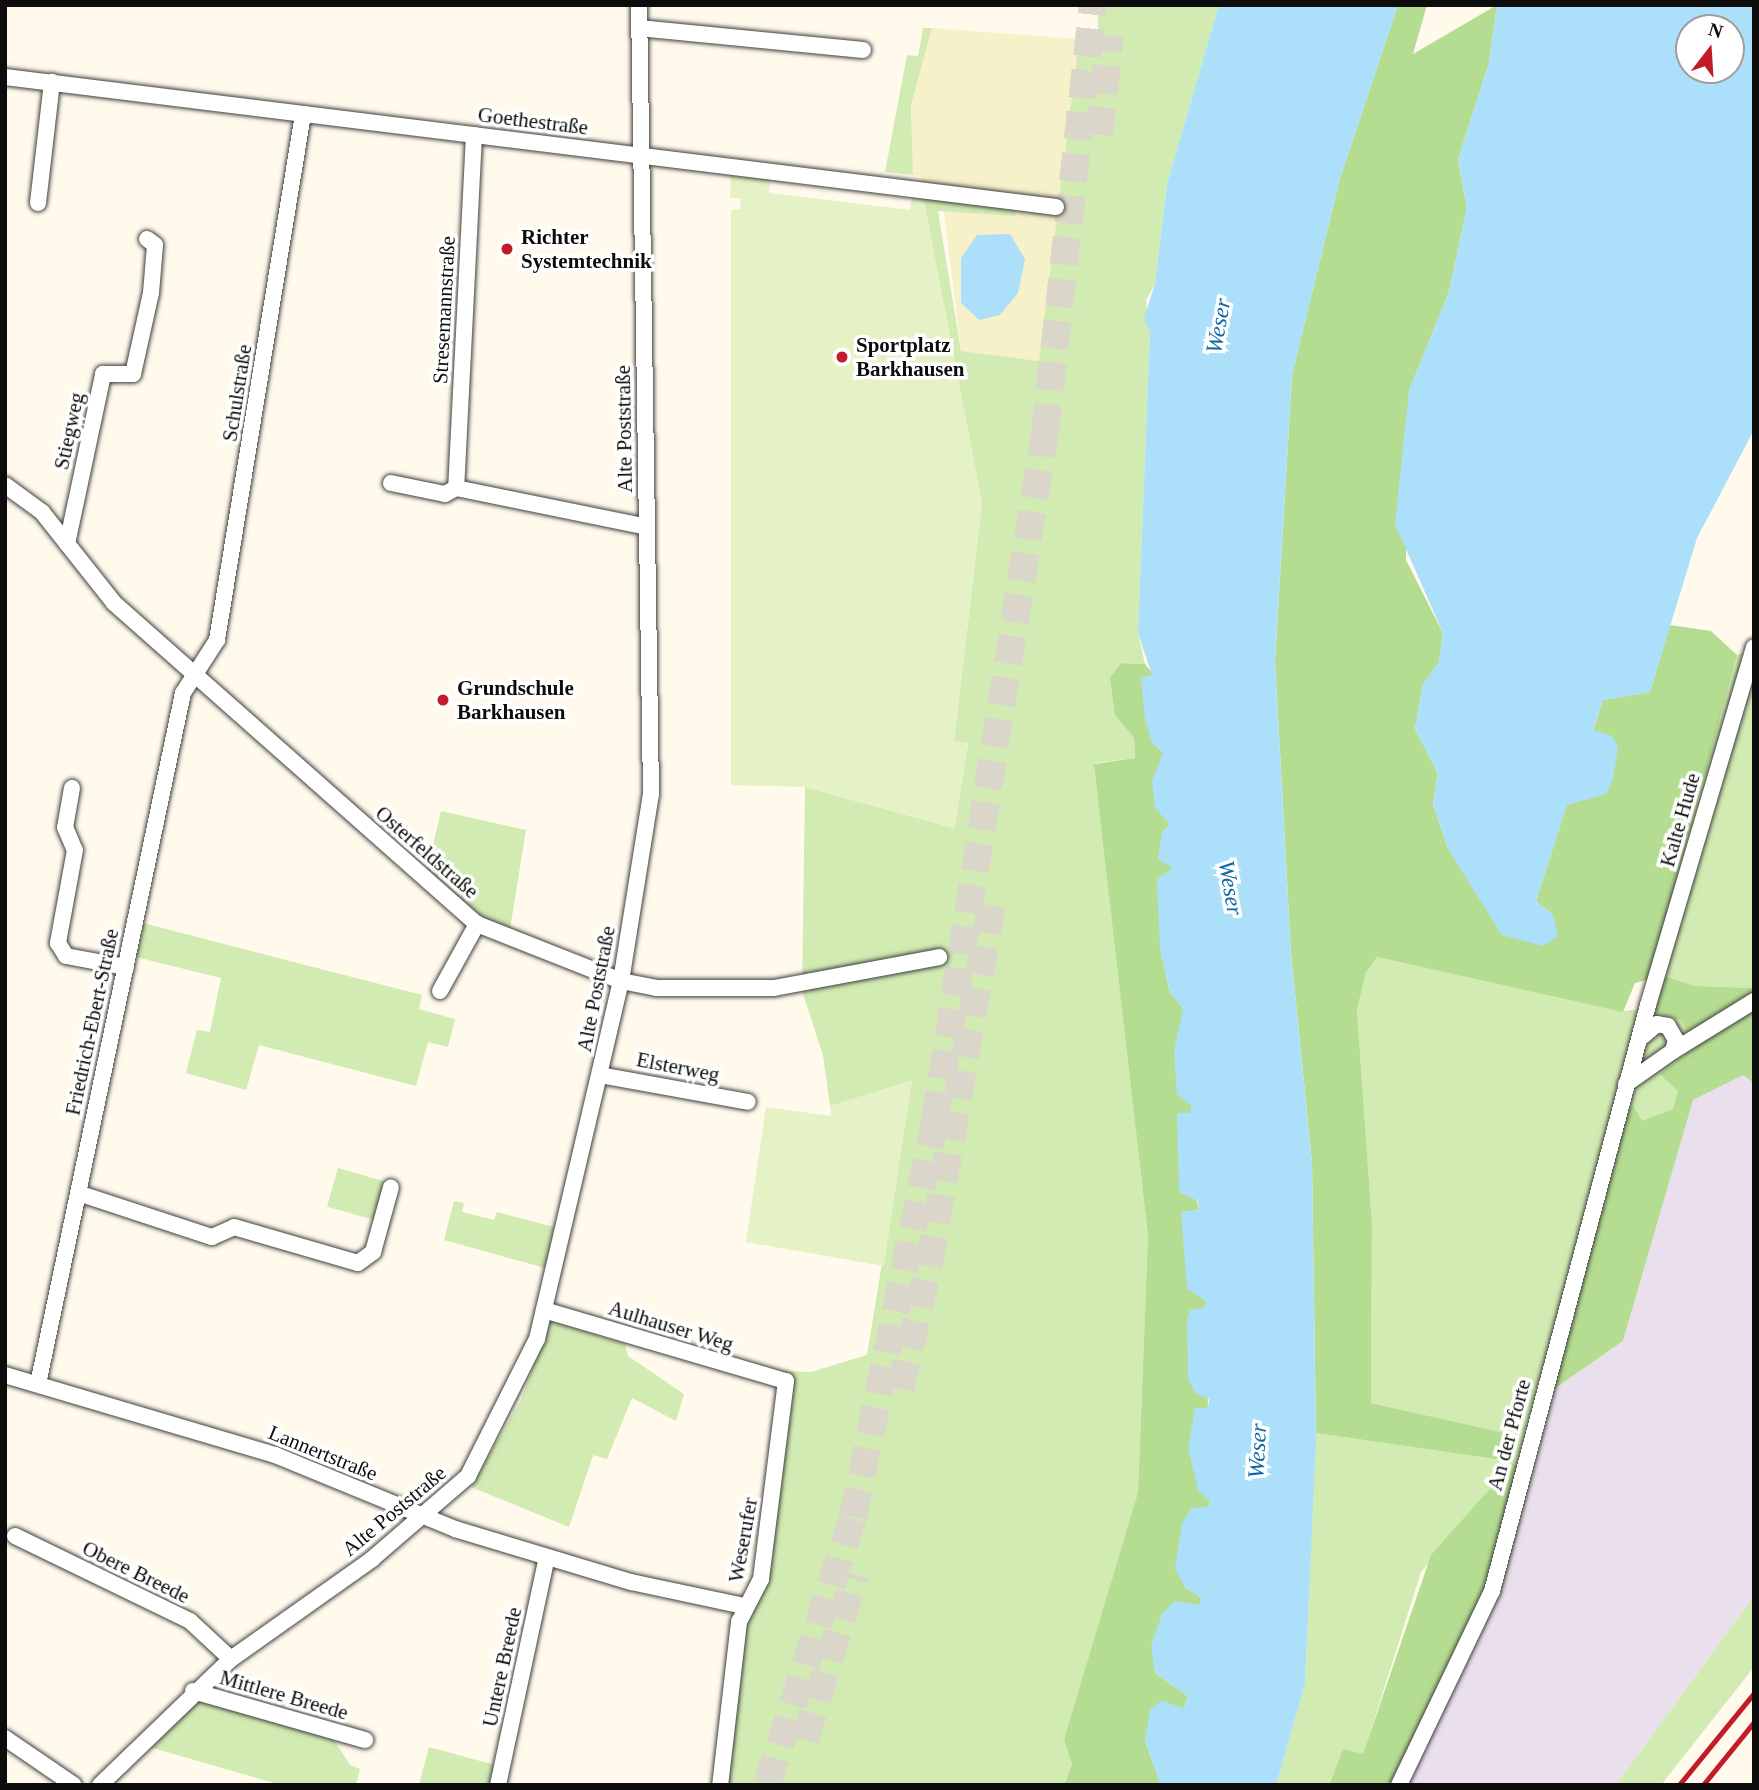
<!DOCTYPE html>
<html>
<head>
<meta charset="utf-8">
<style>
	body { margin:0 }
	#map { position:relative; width:1759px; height:1790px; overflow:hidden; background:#fffaeb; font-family:"Times New Roman",serif }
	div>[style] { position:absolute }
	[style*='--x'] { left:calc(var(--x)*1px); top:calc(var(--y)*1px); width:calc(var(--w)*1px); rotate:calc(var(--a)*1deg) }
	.industrial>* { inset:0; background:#eadfec }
	.farmland>* { inset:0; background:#f6f1c9 }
	.green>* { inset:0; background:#d1ebb2; transform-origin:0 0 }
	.forest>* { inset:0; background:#b5dd91 }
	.pitch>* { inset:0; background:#e4f2c5 }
	.water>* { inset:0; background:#acdffa }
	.highway-tunnel>* { height:28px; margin-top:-14px; transform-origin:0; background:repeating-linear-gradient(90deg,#dbd6ca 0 28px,transparent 0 42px) }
	.roads { filter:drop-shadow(0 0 2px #3f3f3f) drop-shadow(0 0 2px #3f3f3f) }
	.street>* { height:16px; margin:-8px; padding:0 8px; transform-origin:8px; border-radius:8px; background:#fff }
	.rail>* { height:4.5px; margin:-2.25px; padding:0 2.25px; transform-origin:2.25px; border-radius:2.25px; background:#c31c29 }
	.dots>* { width:19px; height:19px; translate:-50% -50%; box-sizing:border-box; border:4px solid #fff; border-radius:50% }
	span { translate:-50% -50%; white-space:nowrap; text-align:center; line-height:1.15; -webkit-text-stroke:7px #fff; paint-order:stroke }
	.street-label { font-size:21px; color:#0c0c0c }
	.poi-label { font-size:21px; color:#0c0c0c; font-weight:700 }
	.left { translate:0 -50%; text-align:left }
	.water-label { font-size:23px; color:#0e67a4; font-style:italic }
	.frame { position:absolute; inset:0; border:7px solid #0c0c0c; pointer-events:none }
	.north { position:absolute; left:1675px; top:14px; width:70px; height:70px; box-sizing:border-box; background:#fff; border:2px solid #9e9e9e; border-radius:50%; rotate:17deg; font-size:19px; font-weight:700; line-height:28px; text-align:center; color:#0c0c0c }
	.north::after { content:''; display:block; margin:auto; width:24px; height:32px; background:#c31c29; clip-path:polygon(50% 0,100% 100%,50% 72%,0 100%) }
</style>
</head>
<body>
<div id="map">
	<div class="industrial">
		<div style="clip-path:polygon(1743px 1074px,1754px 1083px,1754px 1596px,1616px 1785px,1407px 1785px,1502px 1590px,1554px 1389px,1623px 1341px,1693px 1099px)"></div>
	</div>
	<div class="farmland">
		<div style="clip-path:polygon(932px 28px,1079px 39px,1039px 361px,961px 351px,944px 211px,1016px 215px,923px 197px,921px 176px,913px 175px,911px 105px)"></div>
	</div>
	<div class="green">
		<div style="clip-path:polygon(1097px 5px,1219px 5px,1167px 184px,1155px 284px,1146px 300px,1150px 331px,1138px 633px,1145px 664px,1121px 663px,1115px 715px,1134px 738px,1135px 758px,1095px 763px,1148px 1236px,1138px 1492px,1064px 1739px,1072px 1765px,1064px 1785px,722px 1785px,742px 1608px,760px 1585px,781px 1371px,811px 1372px,867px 1355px,912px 1081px,830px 1106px,823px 1055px,802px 991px,805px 787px,954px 828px,968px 744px,954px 741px,982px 503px,923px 197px,1014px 209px,1016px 216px,938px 211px,961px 351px,1039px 361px,1079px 39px,1099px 40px)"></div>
		<div style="clip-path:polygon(923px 28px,932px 28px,911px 105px,913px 175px,885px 172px,907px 55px,918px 56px)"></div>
		<div style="clip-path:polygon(1754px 651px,1754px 988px,1695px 986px,1662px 975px,1666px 1012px,1682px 1021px,1694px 1048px,1673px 1109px,1642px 1122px,1633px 1107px,1530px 1467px,1512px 1464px,1421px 1572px,1363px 1755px,1343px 1749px,1329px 1785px,1276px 1785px,1305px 1684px,1316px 1433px,1500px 1460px,1505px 1433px,1371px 1403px,1372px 1224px,1357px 1010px,1366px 972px,1377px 957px,1623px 1011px,1640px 1009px,1737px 655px)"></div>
		<div style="clip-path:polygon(441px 811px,526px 830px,510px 929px,483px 918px,427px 870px)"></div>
		<div style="clip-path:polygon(143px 923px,422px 995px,419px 1009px,455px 1019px,448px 1047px,428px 1042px,416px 1086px,259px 1045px,246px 1090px,186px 1073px,197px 1030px,210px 1032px,221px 978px,136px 957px)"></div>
		<div style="left:338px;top:1168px;width:50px;height:40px;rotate:16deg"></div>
		<div style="clip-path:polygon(454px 1201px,464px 1203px,462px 1212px,494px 1220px,497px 1212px,554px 1227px,545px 1268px,444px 1240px)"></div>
		<div style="clip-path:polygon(550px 1321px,625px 1344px,628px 1356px,684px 1394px,676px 1421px,632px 1398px,607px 1459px,593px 1455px,569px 1527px,471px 1487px,521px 1400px)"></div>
		<div style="clip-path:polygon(1754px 1596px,1754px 1667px,1661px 1785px,1616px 1785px)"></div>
		<div style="clip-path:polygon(197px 1700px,333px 1738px,350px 1765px,360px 1769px,356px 1785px,281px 1785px,146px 1746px)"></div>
		<div style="clip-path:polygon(429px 1747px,495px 1765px,490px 1785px,419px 1785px)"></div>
	</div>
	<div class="forest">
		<div style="clip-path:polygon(1398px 5px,1427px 5px,1413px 54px,1497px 5px,1489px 63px,1458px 160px,1467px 208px,1449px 292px,1409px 391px,1406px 560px,1443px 633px,1439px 663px,1423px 684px,1415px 729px,1438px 773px,1433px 804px,1448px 849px,1553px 915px,1536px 901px,1567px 804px,1606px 794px,1614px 768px,1593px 731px,1603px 700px,1650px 692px,1670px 625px,1711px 631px,1737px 655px,1650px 979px,1635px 983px,1623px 1012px,1377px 957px,1366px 972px,1357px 1010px,1372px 1224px,1371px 1403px,1505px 1433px,1501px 1460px,1316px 1433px,1312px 1163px,1291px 954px,1275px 661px,1292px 375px,1340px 178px)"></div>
		<div style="clip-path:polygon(1121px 663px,1145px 664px,1154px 675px,1163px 753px,1173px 868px,1160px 949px,1170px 992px,1183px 1008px,1192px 1106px,1191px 1113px,1178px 1113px,1199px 1210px,1182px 1212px,1206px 1301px,1208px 1409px,1196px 1408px,1210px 1501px,1185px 1587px,1202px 1598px,1200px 1605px,1155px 1673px,1188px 1696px,1184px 1708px,1145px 1741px,1161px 1785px,1064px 1785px,1072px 1765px,1064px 1739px,1138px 1492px,1148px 1236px,1094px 764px,1135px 758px,1134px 738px,1115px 715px,1110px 678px)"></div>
		<div style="clip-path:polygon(1662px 975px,1695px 986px,1754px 988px,1754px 1083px,1743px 1075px,1693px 1100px,1623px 1341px,1554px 1389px,1502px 1590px,1407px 1785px,1329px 1785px,1343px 1749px,1363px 1754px,1431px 1555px,1512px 1464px,1530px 1467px,1629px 1110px,1633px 1106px,1642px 1121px,1673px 1109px,1678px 1091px,1660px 1074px,1694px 1048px,1682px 1021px,1652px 1010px)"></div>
	</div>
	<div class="pitch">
		<div style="clip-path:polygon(731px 174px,770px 179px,769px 193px,910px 210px,912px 197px,923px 197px,982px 503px,954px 740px,968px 743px,955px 828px,805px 787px,731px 785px,731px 210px,741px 209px,740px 198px,730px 198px)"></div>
		<div style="clip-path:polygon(912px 1080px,884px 1266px,746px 1242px,766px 1107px,831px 1116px,830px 1106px)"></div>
	</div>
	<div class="water">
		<div style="clip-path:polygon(1219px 5px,1398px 5px,1340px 178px,1292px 375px,1275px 661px,1291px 954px,1312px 1163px,1316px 1443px,1305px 1684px,1276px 1785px,1161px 1785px,1145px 1741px,1150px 1710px,1161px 1701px,1184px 1708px,1188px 1696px,1155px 1673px,1151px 1646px,1162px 1614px,1175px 1601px,1200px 1605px,1202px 1598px,1185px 1587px,1175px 1569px,1182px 1523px,1192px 1508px,1208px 1507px,1210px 1501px,1198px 1490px,1188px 1448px,1195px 1408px,1208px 1408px,1209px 1399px,1195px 1393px,1188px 1378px,1187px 1321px,1190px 1310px,1204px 1308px,1206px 1301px,1187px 1289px,1181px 1212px,1199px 1210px,1198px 1201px,1179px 1192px,1177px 1113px,1190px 1113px,1192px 1106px,1177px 1094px,1174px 1051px,1183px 1008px,1170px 992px,1160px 949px,1157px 879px,1173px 868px,1158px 859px,1162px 832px,1170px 824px,1155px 808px,1152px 781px,1163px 753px,1152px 743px,1145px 719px,1141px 678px,1152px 675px,1138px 633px,1150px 331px,1144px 318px,1155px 284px,1167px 184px)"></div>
		<div style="clip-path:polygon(evenodd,1497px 5px,1754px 5px,1754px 430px,1697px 538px,1650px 692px,1603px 700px,1593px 730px,1612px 736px,1618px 747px,1613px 779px,1606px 794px,1567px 805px,1536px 901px,1553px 915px,1558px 936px,1543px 946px,1502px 935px,1448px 849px,1433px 804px,1438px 773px,1415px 729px,1423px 684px,1439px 662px,1443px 633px,1395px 524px,1409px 391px,1449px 292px,1467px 208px,1458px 160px,1489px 63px,1497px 5px,1689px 28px,1731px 28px,1731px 70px,1689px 70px,1689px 28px)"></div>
		<div style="clip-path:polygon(1010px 234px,1025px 259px,1018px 293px,1000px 315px,979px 320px,961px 303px,961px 258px,977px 235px)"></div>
	</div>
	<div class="highway-tunnel">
		<div style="--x:1099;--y:135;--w:100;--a:-83.7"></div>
		<div style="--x:900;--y:1389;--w:128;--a:-76.9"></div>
		<div style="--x:929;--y:1264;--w:378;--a:-80.1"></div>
		<div style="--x:805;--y:1740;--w:173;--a:-73.2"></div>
		<div style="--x:767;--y:1785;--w:281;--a:-72.2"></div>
		<div style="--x:853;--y:1517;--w:405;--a:-78.3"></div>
		<div style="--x:935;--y:1120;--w:697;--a:-80.92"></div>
		<div style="--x:1045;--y:432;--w:430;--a:-83.6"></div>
	</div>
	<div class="roads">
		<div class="street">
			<div style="--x:639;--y:28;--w:225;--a:5.6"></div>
			<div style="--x:5;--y:77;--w:1059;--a:7.05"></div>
			<div style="--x:474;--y:135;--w:353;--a:92.9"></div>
			<div style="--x:456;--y:488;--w:195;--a:11.5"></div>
			<div style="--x:38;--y:203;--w:122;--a:-83.4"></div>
			<div style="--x:391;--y:483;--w:55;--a:11.5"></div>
			<div style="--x:445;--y:494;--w:13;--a:-29"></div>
			<div style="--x:5;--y:485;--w:46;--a:36.1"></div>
			<div style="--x:42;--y:512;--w:116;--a:51.6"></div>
			<div style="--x:114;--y:603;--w:485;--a:41.5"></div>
			<div style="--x:477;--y:924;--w:155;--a:21.6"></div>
			<div style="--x:621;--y:981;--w:36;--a:11"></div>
			<div style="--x:656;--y:988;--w:118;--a:0"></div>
			<div style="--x:774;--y:988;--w:168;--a:-10.6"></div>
			<div style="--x:67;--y:544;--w:174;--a:-78"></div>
			<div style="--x:103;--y:374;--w:30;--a:0"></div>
			<div style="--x:133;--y:374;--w:83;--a:-77.5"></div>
			<div style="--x:151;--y:293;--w:48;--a:-85.2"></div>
			<div style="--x:155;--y:245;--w:10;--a:-143"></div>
			<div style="--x:72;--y:788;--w:40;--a:100"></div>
			<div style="--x:65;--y:827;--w:25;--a:67"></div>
			<div style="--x:75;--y:850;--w:95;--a:100.4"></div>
			<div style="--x:58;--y:943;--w:15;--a:58"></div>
			<div style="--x:66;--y:956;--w:61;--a:10.4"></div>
			<div style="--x:440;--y:991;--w:77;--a:-61.1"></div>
			<div style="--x:1673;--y:1051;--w:95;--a:-31.7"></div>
			<div style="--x:600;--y:1075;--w:150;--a:10.3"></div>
			<div style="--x:1626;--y:1084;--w:57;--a:-35.1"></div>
			<div style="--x:1673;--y:1051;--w:11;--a:-75"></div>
			<div style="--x:1676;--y:1040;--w:16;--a:-120"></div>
			<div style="--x:1668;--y:1026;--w:11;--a:-170"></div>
			<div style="--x:1657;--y:1024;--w:23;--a:140"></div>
			<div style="--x:78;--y:1193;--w:141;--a:18.2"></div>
			<div style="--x:212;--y:1237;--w:24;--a:-24"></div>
			<div style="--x:234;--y:1227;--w:129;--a:16.2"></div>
			<div style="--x:358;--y:1263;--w:19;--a:-36"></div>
			<div style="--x:373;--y:1252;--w:67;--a:-74.5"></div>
			<div style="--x:544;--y:1310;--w:252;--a:16.4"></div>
			<div style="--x:786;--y:1381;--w:200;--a:97.2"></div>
			<div style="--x:761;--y:1579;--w:48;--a:117.1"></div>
			<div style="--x:739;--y:1622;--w:164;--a:96.6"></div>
			<div style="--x:5;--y:1375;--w:282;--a:16.5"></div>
			<div style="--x:275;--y:1455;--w:195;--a:22.3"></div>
			<div style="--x:455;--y:1529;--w:184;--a:16.8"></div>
			<div style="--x:631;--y:1582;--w:116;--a:12"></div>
			<div style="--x:38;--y:1384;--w:706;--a:-78.15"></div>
			<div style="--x:183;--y:693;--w:63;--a:-57.3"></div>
			<div style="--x:217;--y:640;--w:533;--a:-80.71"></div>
			<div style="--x:15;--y:1536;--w:195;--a:25.9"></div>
			<div style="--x:190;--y:1621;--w:56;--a:42.8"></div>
			<div style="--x:193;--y:1691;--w:179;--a:15.9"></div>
			<div style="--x:5;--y:1738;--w:83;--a:34.3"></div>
			<div style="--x:100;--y:1785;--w:182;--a:-43.9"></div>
			<div style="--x:231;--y:1659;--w:173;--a:-35.3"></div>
			<div style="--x:372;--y:1559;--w:127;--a:-40.8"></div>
			<div style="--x:468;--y:1476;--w:153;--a:-63.3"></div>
			<div style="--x:537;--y:1339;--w:368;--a:-76.8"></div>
			<div style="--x:621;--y:981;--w:189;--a:-80.9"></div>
			<div style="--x:651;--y:794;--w:789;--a:-90.87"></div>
			<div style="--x:498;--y:1785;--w:233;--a:-77.9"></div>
			<div style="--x:1399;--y:1785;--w:215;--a:-64.4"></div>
			<div style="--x:1492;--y:1591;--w:606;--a:-75.09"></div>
			<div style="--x:1648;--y:1005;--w:373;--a:-73.5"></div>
		</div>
	</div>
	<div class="rail">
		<div style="--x:1679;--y:1785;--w:119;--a:-50.8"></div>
		<div style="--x:1703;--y:1785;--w:81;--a:-51"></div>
	</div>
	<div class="dots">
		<div style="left:507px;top:249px;background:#c31c29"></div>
		<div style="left:842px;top:357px;background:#c31c29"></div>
		<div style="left:443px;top:700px;background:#c31c29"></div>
	</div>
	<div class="street-label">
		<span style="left:533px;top:121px;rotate:7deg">Goethestraße</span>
		<span style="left:444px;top:310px;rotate:-87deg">Stresemannstraße</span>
		<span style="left:237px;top:393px;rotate:-81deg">Schulstraße</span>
		<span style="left:624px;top:429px;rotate:-91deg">Alte Poststraße</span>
		<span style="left:69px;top:431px;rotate:-78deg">Stiegweg</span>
		<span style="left:1680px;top:820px;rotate:-74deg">Kalte Hude</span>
		<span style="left:427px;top:852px;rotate:41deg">Osterfeldstraße</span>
		<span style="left:596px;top:989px;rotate:-79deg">Alte Poststraße</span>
		<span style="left:92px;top:1022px;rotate:-78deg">Friedrich-Ebert-Straße</span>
		<span style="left:678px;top:1067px;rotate:11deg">Elsterweg</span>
		<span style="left:671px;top:1326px;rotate:17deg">Aulhauser Weg</span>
		<span style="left:1509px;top:1435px;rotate:-75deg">An der Pforte</span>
		<span style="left:323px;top:1453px;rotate:22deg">Lannertstraße</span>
		<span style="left:394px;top:1511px;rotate:-40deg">Alte Poststraße</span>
		<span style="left:743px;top:1540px;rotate:-80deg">Weserufer</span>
		<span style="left:136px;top:1572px;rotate:26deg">Obere Breede</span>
		<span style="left:502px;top:1667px;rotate:-78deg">Untere Breede</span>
		<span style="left:284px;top:1695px;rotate:16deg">Mittlere Breede</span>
	</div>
	<div class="poi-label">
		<span class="left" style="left:521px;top:249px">Richter<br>Systemtechnik</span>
		<span class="left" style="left:856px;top:357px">Sportplatz<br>Barkhausen</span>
		<span class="left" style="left:457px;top:700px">Grundschule<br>Barkhausen</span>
	</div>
	<div class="water-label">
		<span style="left:1219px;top:326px;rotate:-80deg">Weser</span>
		<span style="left:1230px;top:888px;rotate:80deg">Weser</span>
		<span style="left:1258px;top:1451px;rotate:-87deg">Weser</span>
	</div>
	<div class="frame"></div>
	<div class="north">N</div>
</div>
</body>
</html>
